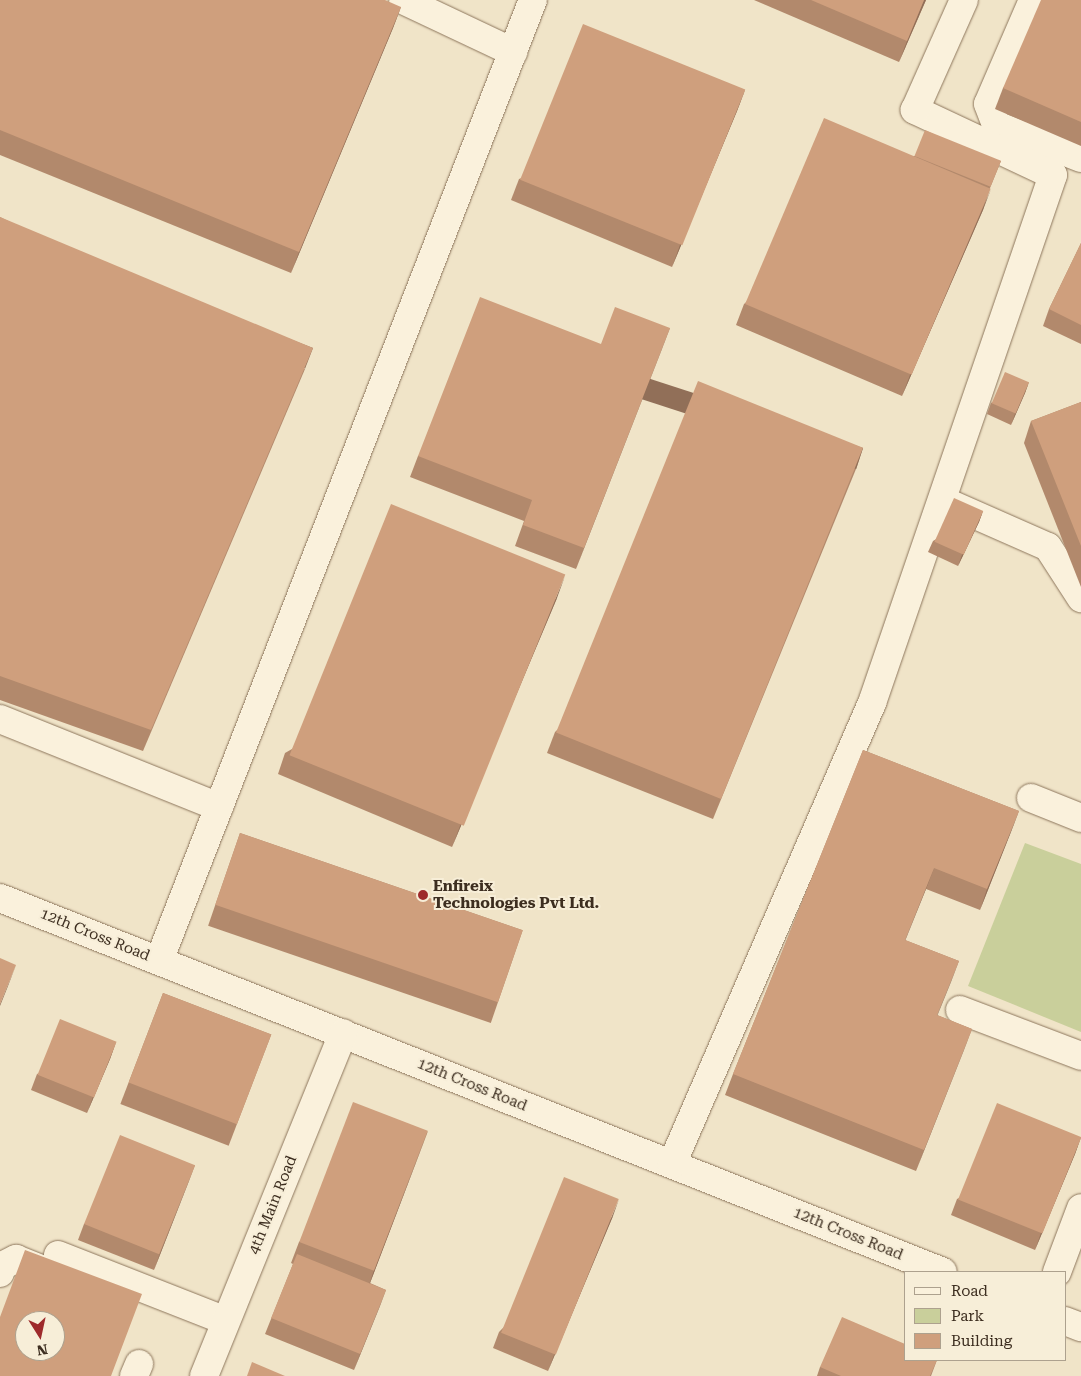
<!DOCTYPE html>
<html>
<head>
<meta charset="utf-8">
<style>
	body { margin:0 }
	#map { position:relative; width:1081px; height:1376px; overflow:hidden; background:#f0e4c8; font-family:"Roboto Serif",serif }
	div>[style] { position:absolute }
	[style*='--x'] { left:calc(var(--x)*1px); top:calc(var(--y)*1px); width:calc(var(--w)*1px); rotate:calc(var(--a)*1deg) }
	.green>* { inset:0; background:#c9cf9b }
	.roads { filter:drop-shadow(0 0 1px #8d765c) drop-shadow(0 0 1px #8d765c) }
	.minor>* { height:28px; margin:-14px; padding:0 14px; transform-origin:14px; border-radius:14px; background:#faf1dc }
	.wall>* { inset:0; background:#b2896c; transform-origin:0 0 }
	.shaded-wall>* { inset:0; background:#916f58; transform-origin:0 0 }
	.building>* { inset:0; background:#cf9f7d; transform-origin:0 0 }
	.dots>* { width:14px; height:14px; translate:-50% -50%; box-sizing:border-box; border:2px solid #f7eed8; border-radius:50% }
	span { translate:-50% -50%; white-space:nowrap; text-align:center; line-height:1.15; -webkit-text-stroke:4px #f7eed8; paint-order:stroke }
	.poi-label { font-size:15px; color:#3d2e20; font-weight:700 }
	.left { translate:0 -50%; text-align:left }
	.street-label { font-size:15px; color:#3d2e20 }
	.legend { position:absolute; left:904px; top:1271px; width:162px; height:90px; box-sizing:border-box; background:#f7eed8; border:1px solid #ada18e; margin:0; padding:6px 9px; list-style:none; font-size:15px; color:#3d2e20 }
	.legend li { display:flex; align-items:center; gap:10px; height:25px }
	.legend b { width:25px; border:1px solid #ada18e }
	.north { position:absolute; left:15px; top:1311px; width:50px; height:50px; box-sizing:border-box; background:#f7eed8; border:1px solid #ada18e; border-radius:50%; rotate:170deg; font-size:14px; font-weight:700; line-height:20px; text-align:center; color:#3d2e20 }
	.north::after { content:''; display:block; margin:auto; width:18px; height:22px; background:#9e2a2b; clip-path:polygon(50% 0,100% 100%,50% 72%,0 100%) }
</style>
</head>
<body>
<div id="map">
	<div class="green">
		<div style="clip-path:polygon(1025px 843px,1081px 864px,1081px 1032px,968px 986px)"></div>
	</div>
	<div class="roads">
		<div class="minor">
			<div style="--x:403;--y:0;--w:122;--a:25.3"></div>
			<div style="--x:1033;--y:0;--w:113;--a:113.4"></div>
			<div style="--x:988;--y:104;--w:22;--a:69"></div>
			<div style="--x:996;--y:125;--w:91;--a:21.2"></div>
			<div style="--x:946;--y:502;--w:111;--a:23.8"></div>
			<div style="--x:1048;--y:547;--w:61;--a:57.1"></div>
			<div style="--x:0;--y:719;--w:236;--a:21.9"></div>
			<div style="--x:1031;--y:798;--w:54;--a:21.8"></div>
			<div style="--x:0;--y:898;--w:1014;--a:21.63"></div>
			<div style="--x:159;--y:961;--w:1031;--a:-68.74"></div>
			<div style="--x:960;--y:1010;--w:129;--a:20.8"></div>
			<div style="--x:672;--y:1164;--w:503;--a:-66.55"></div>
			<div style="--x:872;--y:703;--w:558;--a:-71.08"></div>
			<div style="--x:1053;--y:175;--w:153;--a:-154.8"></div>
			<div style="--x:915;--y:110;--w:120;--a:-66"></div>
			<div style="--x:58;--y:1255;--w:180;--a:21.4"></div>
			<div style="--x:1057;--y:1272;--w:68;--a:-69.4"></div>
			<div style="--x:0;--y:1273;--w:7;--a:-74"></div>
			<div style="--x:2;--y:1266;--w:16;--a:-27"></div>
			<div style="--x:16;--y:1259;--w:43;--a:21.8"></div>
			<div style="--x:1065;--y:1321;--w:17;--a:21"></div>
			<div style="--x:134;--y:1376;--w:13;--a:-67"></div>
			<div style="--x:204;--y:1376;--w:370;--a:-67.9"></div>
		</div>
	</div>
	<div class="wall">
		<div style="clip-path:polygon(0 0,401px 7px,393px 28px,291px 273px,0 155px)"></div>
		<div style="clip-path:polygon(754px 0,926px 0,899px 62px)"></div>
		<div style="clip-path:polygon(1081px 0,1081px 146px,995px 109px,1003px 88px)"></div>
		<div style="clip-path:polygon(745px 90px,737px 111px,672px 267px,511px 200px,519px 179px)"></div>
		<div style="clip-path:polygon(914px 156px,1001px 161px,990px 188px,983px 210px,902px 396px,736px 325px,744px 304px)"></div>
		<div style="clip-path:polygon(0 217px,305px 369px,143px 751px,0 700px)"></div>
		<div style="clip-path:polygon(1081px 243px,1081px 344px,1043px 326px,1049px 309px)"></div>
		<div style="clip-path:polygon(670px 328px,576px 569px,515px 546px,524px 521px,410px 477px,418px 456px,601px 344px)"></div>
		<div style="clip-path:polygon(1029px 382px,1025px 393px,1011px 425px,987px 414px,991px 403px)"></div>
		<div style="clip-path:polygon(1081px 402px,1081px 587px,1024px 443px,1031px 421px)"></div>
		<div style="clip-path:polygon(863px 448px,856px 469px,713px 819px,547px 753px,555px 732px)"></div>
		<div style="clip-path:polygon(983px 511px,979px 522px,958px 566px,928px 552px,933px 541px)"></div>
		<div style="clip-path:polygon(557px 598px,452px 847px,278px 774px,285px 753px)"></div>
		<div style="clip-path:polygon(863px 750px,1019px 811px,980px 910px,926px 889px,905px 940px,959px 961px,937px 1015px,972px 1029px,916px 1171px,725px 1095px,733px 1074px)"></div>
		<div style="left:240px;top:833px;width:299px;height:98px;rotate:19deg"></div>
		<div style="left:163px;top:993px;width:116px;height:119px;rotate:21deg"></div>
		<div style="clip-path:polygon(116px 1042px,110px 1059px,87px 1113px,31px 1090px,37px 1074px)"></div>
		<div style="clip-path:polygon(428px 1131px,370px 1283px,386px 1290px,354px 1370px,265px 1334px,293px 1264px,291px 1263px,299px 1242px)"></div>
		<div style="clip-path:polygon(1081px 1137px,1075px 1154px,1035px 1250px,951px 1215px,957px 1199px)"></div>
		<div style="clip-path:polygon(195px 1165px,154px 1270px,78px 1240px,84px 1224px)"></div>
		<div style="clip-path:polygon(613px 1216px,548px 1371px,493px 1348px,499px 1332px)"></div>
		<div style="clip-path:polygon(937px 1360px,931px 1376px,817px 1376px,820px 1367px)"></div>
	</div>
	<div class="shaded-wall">
		<div style="clip-path:polygon(924px 0,926px 0,899px 62px,907px 41px)"></div>
		<div style="clip-path:polygon(401px 7px,393px 28px,291px 273px,299px 252px)"></div>
		<div style="clip-path:polygon(745px 90px,737px 111px,672px 267px,680px 245px)"></div>
		<div style="clip-path:polygon(991px 189px,983px 210px,902px 396px,910px 375px)"></div>
		<div style="clip-path:polygon(670px 328px,662px 349px,576px 569px,584px 548px)"></div>
		<div style="left:313px;top:348px;width:22px;height:415px;rotate:111deg"></div>
		<div style="clip-path:polygon(1029px 382px,1025px 393px,1011px 425px,1015px 414px)"></div>
		<div style="left:863px;top:448px;width:22px;height:378px;rotate:108deg"></div>
		<div style="clip-path:polygon(983px 511px,979px 522px,958px 566px,962px 555px)"></div>
		<div style="clip-path:polygon(565px 576px,557px 598px,452px 847px,460px 826px)"></div>
		<div style="clip-path:polygon(1019px 811px,1011px 832px,980px 910px,987px 889px)"></div>
		<div style="clip-path:polygon(934px 868px,926px 889px,897px 961px,905px 940px)"></div>
		<div style="clip-path:polygon(959px 961px,951px 982px,929px 1036px,937px 1015px)"></div>
		<div style="clip-path:polygon(16px 965px,8px 986px,0 1006px,0 1004px)"></div>
		<div style="clip-path:polygon(972px 1029px,964px 1050px,916px 1171px,924px 1150px)"></div>
		<div style="clip-path:polygon(116px 1042px,110px 1059px,87px 1113px,93px 1097px)"></div>
		<div style="clip-path:polygon(428px 1131px,420px 1152px,367px 1291px,374px 1270px)"></div>
		<div style="clip-path:polygon(1081px 1137px,1075px 1154px,1035px 1250px,1041px 1233px)"></div>
		<div style="clip-path:polygon(195px 1165px,189px 1181px,154px 1270px,160px 1253px)"></div>
		<div style="clip-path:polygon(619px 1199px,613px 1216px,548px 1371px,554px 1355px)"></div>
		<div style="clip-path:polygon(386px 1290px,380px 1306px,354px 1370px,360px 1354px)"></div>
	</div>
	<div class="building">
		<div style="clip-path:polygon(0 0,385px 0,401px 7px,299px 252px,0 130px)"></div>
		<div style="clip-path:polygon(811px 0,924px 0,907px 41px)"></div>
		<div style="clip-path:polygon(1041px 0,1081px 0,1081px 122px,1003px 88px)"></div>
		<div style="left:583px;top:24px;width:175px;height:168px;rotate:22deg"></div>
		<div style="left:824px;top:118px;width:181px;height:202px;rotate:23deg"></div>
		<div style="left:925px;top:130px;width:82px;height:28px;rotate:22deg"></div>
		<div style="clip-path:polygon(0 217px,313px 348px,151px 730px,0 676px)"></div>
		<div style="clip-path:polygon(1081px 243px,1081px 325px,1049px 309px)"></div>
		<div style="clip-path:polygon(480px 297px,601px 344px,615px 307px,670px 328px,584px 548px,523px 525px,532px 500px,418px 456px)"></div>
		<div style="left:1005px;top:372px;width:26px;height:34px;rotate:23deg"></div>
		<div style="left:698px;top:381px;width:178px;height:379px;rotate:22deg"></div>
		<div style="clip-path:polygon(1081px 402px,1081px 546px,1031px 421px)"></div>
		<div style="left:954px;top:498px;width:32px;height:48px;rotate:24deg"></div>
		<div style="left:391px;top:504px;width:188px;height:271px;rotate:22deg"></div>
		<div style="clip-path:polygon(863px 750px,1019px 811px,987px 889px,934px 868px,905px 940px,959px 961px,937px 1015px,972px 1029px,924px 1150px,733px 1074px)"></div>
		<div style="left:240px;top:833px;width:299px;height:76px;rotate:19deg"></div>
		<div style="clip-path:polygon(0 958px,16px 965px,0 1004px)"></div>
		<div style="left:163px;top:993px;width:116px;height:96px;rotate:21deg"></div>
		<div style="left:60px;top:1019px;width:61px;height:60px;rotate:22deg"></div>
		<div style="left:353px;top:1102px;width:80px;height:150px;rotate:21deg"></div>
		<div style="left:997px;top:1103px;width:91px;height:104px;rotate:22deg"></div>
		<div style="left:120px;top:1135px;width:81px;height:96px;rotate:22deg"></div>
		<div style="left:564px;top:1177px;width:59px;height:168px;rotate:22deg"></div>
		<div style="clip-path:polygon(evenodd,25px 1250px,142px 1294px,111px 1376px,0 1376px,0 1317px,25px 1250px,25px 1321px,55px 1321px,55px 1351px,25px 1351px,25px 1321px)"></div>
		<div style="left:297px;top:1254px;width:96px;height:69px;rotate:22deg"></div>
		<div style="clip-path:polygon(842px 1317px,905px 1344px,905px 1360px,937px 1360px,930px 1376px,841px 1376px,820px 1367px)"></div>
		<div style="clip-path:polygon(252px 1362px,285px 1376px,247px 1376px)"></div>
	</div>
	<div class="dots">
		<div style="left:423px;top:895px;background:#9e2a2b"></div>
	</div>
	<div class="poi-label">
		<span class="left" style="left:433px;top:895px">Enfireix<br>Technologies Pvt Ltd.</span>
	</div>
	<div class="street-label">
		<span style="left:95px;top:935px;rotate:22deg">12th Cross Road</span>
		<span style="left:472px;top:1085px;rotate:22deg">12th Cross Road</span>
		<span style="left:273px;top:1205px;rotate:-68deg">4th Main Road</span>
		<span style="left:848px;top:1234px;rotate:22deg">12th Cross Road</span>
	</div>
	<ul class="legend">
	<li><b style="height:6px;background:#faf1dc"></b>Road</li>
	<li><b style="height:14px;background:#c9cf9b"></b>Park</li>
	<li><b style="height:14px;background:#cf9f7d"></b>Building</li>
	</ul>
	<div class="north">N</div>
</div>
</body>
</html>
